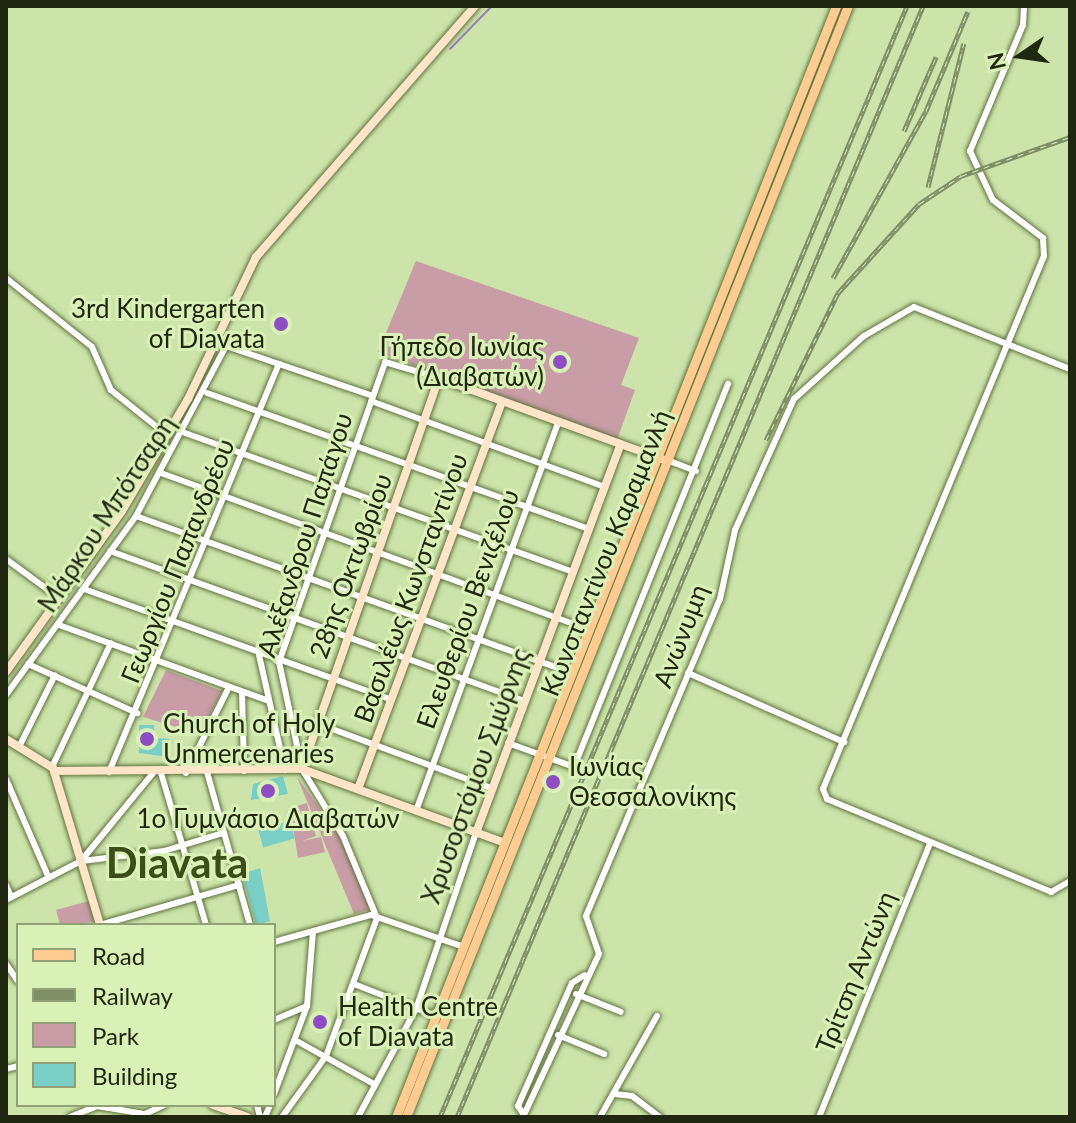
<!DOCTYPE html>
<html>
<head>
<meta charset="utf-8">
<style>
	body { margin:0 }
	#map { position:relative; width:1076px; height:1123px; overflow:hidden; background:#cce4aa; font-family:Lato,sans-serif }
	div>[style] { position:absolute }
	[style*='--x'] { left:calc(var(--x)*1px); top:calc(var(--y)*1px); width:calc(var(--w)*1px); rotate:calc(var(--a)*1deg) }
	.green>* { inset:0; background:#c89da5 }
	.stream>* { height:2px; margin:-1px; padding:0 1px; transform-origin:1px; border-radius:1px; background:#9b80b7 }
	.building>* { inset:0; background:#79cfc5; transform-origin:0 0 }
	.roads { filter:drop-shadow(0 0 2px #5f733e) drop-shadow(0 0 2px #5f733e) }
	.street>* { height:6px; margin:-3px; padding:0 3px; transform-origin:3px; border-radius:3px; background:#fff }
	.secondary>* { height:8px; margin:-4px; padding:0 4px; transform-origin:4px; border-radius:4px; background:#ffe5c8 }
	.primary>* { height:9px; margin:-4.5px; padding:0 4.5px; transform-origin:4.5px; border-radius:4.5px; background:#fecb91 }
	.rail>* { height:5px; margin-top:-2.5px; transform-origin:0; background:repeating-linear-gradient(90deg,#d9f1b7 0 6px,#7e8e65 0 12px); box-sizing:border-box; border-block:2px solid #7e8e65 }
	.dots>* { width:22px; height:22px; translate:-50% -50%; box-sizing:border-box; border:4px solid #d9f1b7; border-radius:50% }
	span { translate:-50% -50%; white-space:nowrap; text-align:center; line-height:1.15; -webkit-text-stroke:6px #d9f1b7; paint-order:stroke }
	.poi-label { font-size:26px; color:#202812 }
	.right { translate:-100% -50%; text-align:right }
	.left { translate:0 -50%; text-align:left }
	.street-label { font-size:26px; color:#202812 }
	.town-label { font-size:42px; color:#3b4e19; font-weight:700 }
	.frame { position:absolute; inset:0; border:8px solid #202812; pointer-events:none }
	.legend { position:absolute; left:16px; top:923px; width:260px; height:184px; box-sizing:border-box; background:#d9f1b7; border:2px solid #8fa175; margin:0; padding:10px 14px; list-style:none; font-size:24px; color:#202812 }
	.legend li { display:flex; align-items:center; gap:16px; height:40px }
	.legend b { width:40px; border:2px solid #8fa175 }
	.north { position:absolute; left:980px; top:16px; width:80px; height:80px; -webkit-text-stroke:6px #d9f1b7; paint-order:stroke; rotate:257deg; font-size:22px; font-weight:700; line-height:32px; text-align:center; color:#202812 }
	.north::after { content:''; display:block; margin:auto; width:28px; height:36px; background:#202812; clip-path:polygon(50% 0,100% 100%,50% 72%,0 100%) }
</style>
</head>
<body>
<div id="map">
	<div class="green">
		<div style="clip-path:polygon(416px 261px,639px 338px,621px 385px,635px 390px,617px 440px,378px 352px)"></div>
		<div style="clip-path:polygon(166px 670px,222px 691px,200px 734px,143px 717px)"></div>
		<div style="clip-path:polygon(297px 777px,341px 837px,371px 909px,354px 914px)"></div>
		<div style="clip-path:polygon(307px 803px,316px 836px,302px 841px,321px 837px,325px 852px,298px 858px,290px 808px)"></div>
		<div style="clip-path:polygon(89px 901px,96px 922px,60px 925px,56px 910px)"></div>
	</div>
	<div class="stream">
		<div style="--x:450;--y:49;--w:60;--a:-45.7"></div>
	</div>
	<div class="building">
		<div style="clip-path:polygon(139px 725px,154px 725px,155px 738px,169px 739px,168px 757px,139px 753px)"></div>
		<div style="clip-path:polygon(283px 776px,288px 794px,251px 800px,253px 784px)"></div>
		<div style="left:290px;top:821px;width:18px;height:33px;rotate:74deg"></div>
		<div style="clip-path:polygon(260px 868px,270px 921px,256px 925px,242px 874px)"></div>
	</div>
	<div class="roads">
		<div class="street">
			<div style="--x:1024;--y:6;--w:19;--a:93"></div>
			<div style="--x:1023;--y:25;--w:137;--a:112.8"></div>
			<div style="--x:970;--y:151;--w:54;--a:64.9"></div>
			<div style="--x:993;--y:200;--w:63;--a:37.2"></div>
			<div style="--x:1043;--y:238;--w:18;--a:87"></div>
			<div style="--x:1044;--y:256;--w:577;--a:112.52"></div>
			<div style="--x:823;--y:789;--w:11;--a:68"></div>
			<div style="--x:827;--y:799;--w:243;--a:22.5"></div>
			<div style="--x:1051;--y:892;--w:22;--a:-30"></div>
			<div style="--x:6;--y:278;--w:110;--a:38.7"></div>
			<div style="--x:92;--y:347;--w:47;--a:66.2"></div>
			<div style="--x:111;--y:390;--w:72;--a:38.8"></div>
			<div style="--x:207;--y:393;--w:405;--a:19.6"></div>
			<div style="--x:371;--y:401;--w:249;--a:20.2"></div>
			<div style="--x:185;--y:433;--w:412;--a:19.7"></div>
			<div style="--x:667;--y:460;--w:31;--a:21"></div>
			<div style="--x:161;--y:473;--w:456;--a:20.1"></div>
			<div style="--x:136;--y:516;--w:463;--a:19.8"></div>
			<div style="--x:110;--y:551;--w:440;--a:19.9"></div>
			<div style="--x:6;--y:559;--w:66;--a:36.3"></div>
			<div style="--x:84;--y:589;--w:327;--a:19.8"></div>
			<div style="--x:59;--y:625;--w:223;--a:19.9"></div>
			<div style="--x:259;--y:655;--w:118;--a:77.3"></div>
			<div style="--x:28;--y:664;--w:120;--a:24.2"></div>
			<div style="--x:688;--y:673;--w:171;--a:23.9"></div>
			<div style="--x:242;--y:692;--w:79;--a:88.5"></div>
			<div style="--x:6;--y:695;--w:221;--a:-54"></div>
			<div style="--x:136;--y:516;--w:192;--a:-62.1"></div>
			<div style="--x:226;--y:346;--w:155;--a:18.8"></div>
			<div style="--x:316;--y:723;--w:187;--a:20.4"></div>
			<div style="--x:508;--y:743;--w:70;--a:20"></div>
			<div style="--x:574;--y:767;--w:413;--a:-68.1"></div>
			<div style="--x:19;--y:747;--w:80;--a:-63.4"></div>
			<div style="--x:52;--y:767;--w:137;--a:-64.6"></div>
			<div style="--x:109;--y:772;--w:442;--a:-67.4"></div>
			<div style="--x:207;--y:772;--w:159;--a:74.3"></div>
			<div style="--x:161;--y:773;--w:159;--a:73.5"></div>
			<div style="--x:186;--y:773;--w:96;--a:-63.4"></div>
			<div style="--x:6;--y:779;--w:106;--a:66.6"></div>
			<div style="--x:416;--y:811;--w:414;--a:-69.9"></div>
			<div style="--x:82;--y:861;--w:83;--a:-7"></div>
			<div style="--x:164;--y:851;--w:62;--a:-17"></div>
			<div style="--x:6;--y:885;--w:13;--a:67"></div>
			<div style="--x:6;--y:900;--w:85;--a:-27.5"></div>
			<div style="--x:81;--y:861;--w:114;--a:-50.7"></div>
			<div style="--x:377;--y:918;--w:89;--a:-112.5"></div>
			<div style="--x:343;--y:836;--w:79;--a:-121.5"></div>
			<div style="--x:302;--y:769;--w:109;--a:-102.1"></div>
			<div style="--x:279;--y:662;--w:318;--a:-70.5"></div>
			<div style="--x:385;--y:362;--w:56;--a:16.5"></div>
			<div style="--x:100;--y:925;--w:145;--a:-16.1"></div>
			<div style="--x:274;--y:942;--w:101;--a:-15.6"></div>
			<div style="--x:371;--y:915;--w:98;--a:19"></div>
			<div style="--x:6;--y:964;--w:21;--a:55"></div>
			<div style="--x:354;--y:984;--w:88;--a:21.3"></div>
			<div style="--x:576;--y:994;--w:48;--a:21.8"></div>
			<div style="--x:274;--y:1020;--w:36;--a:-23"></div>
			<div style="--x:558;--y:1035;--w:50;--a:22.4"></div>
			<div style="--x:295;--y:1040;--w:90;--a:29.1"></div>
			<div style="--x:6;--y:1069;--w:12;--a:-14"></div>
			<div style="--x:274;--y:1094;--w:94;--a:-69.4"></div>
			<div style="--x:307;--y:1006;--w:75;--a:-85.4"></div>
			<div style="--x:615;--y:1094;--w:17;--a:7"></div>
			<div style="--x:632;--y:1096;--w:35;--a:37"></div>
			<div style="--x:257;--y:1105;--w:12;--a:76"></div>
			<div style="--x:524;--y:1115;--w:11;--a:-124"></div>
			<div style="--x:518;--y:1106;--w:134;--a:-66.3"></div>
			<div style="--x:572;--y:983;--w:15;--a:-32"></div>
			<div style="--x:70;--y:1117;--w:29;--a:-22"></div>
			<div style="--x:97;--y:1106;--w:49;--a:9.5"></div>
			<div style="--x:145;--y:1114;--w:21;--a:-25"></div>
			<div style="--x:265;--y:1117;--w:13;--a:-67"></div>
			<div style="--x:282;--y:1117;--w:75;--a:-54.2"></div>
			<div style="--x:326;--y:1056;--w:147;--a:-69.7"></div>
			<div style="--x:358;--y:1117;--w:123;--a:-61.8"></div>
			<div style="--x:416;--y:1009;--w:186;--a:-71.2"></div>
			<div style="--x:523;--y:1117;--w:180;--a:-65"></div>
			<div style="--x:599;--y:954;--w:40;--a:-108.9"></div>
			<div style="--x:586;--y:916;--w:344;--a:-67.1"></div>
			<div style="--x:720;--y:599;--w:71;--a:-77.7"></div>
			<div style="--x:735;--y:530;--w:144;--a:-65.8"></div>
			<div style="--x:794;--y:399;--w:94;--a:-42"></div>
			<div style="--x:864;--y:336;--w:58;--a:-30.1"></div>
			<div style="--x:914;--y:307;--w:168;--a:21.7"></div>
			<div style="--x:600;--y:1117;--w:116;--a:-60.6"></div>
			<div style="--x:819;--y:1117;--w:296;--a:-67.9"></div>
		</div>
		<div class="secondary">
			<div style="--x:6;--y:672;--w:198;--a:-54.2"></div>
			<div style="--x:122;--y:511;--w:130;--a:-59.5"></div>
			<div style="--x:188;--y:399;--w:157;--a:-64.4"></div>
			<div style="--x:256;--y:257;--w:333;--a:-48.9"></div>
			<div style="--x:6;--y:739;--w:55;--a:31.7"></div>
			<div style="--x:53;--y:768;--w:164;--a:73.3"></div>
			<div style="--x:302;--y:769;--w:414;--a:-70.7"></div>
			<div style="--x:439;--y:378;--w:237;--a:20"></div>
			<div style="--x:54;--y:771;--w:248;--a:-0.5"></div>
			<div style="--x:302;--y:769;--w:216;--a:20"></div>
			<div style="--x:358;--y:789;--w:413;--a:-69.6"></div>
			<div style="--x:476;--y:833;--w:415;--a:-69.6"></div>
			<div style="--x:213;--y:1105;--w:36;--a:19"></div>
		</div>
		<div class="primary">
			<div style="--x:645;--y:452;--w:20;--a:-30"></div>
			<div style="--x:396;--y:1117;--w:1195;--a:-68.39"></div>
			<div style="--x:406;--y:1117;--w:1196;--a:-68.31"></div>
		</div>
	</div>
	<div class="rail">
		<div style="--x:904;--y:131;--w:81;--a:-66.6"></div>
		<div style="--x:928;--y:187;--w:148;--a:-76"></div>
		<div style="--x:833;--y:278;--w:191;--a:-60.9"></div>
		<div style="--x:926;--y:111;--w:108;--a:-67.2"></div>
		<div style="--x:766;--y:440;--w:164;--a:-63.9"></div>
		<div style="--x:838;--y:293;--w:120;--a:-47.7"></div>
		<div style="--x:919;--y:204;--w:50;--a:-33.7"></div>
		<div style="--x:961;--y:176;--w:116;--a:-19.7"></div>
		<div style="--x:440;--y:1117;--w:1205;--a:-67.2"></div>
		<div style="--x:457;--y:1117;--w:1205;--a:-67.24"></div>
	</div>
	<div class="dots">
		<div style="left:281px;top:324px;background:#8d4dc3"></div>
		<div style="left:560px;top:362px;background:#8d4dc3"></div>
		<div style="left:147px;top:739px;background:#8d4dc3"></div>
		<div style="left:553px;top:782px;background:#8d4dc3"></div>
		<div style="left:268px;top:791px;background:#8d4dc3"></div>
		<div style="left:320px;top:1022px;background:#8d4dc3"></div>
	</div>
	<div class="poi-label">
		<span class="right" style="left:265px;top:324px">3rd Kindergarten<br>of Diavata</span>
		<span class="right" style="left:544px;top:362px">Γήπεδο Ιωνίας<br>(Διαβατών)</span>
		<span class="left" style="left:163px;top:739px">Church of Holy<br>Unmercenaries</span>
		<span class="left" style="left:569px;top:782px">Ιωνίας<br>Θεσσαλονίκης</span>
		<span style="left:268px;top:819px">1ο Γυμνάσιο Διαβατών</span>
		<span class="left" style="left:338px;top:1022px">Health Centre<br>of Diavata</span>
	</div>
	<div class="street-label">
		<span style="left:107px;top:514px;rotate:-57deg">Μάρκου Μπότσαρη</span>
		<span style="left:305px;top:535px;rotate:-72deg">Αλέξανδρου Παπάγου</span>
		<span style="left:606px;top:553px;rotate:-68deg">Κωνσταντίνου Καραμανλή</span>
		<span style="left:178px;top:561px;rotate:-68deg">Γεωργίου Παπανδρέου</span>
		<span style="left:351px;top:566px;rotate:-70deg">28ης Οκτωβρίου</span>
		<span style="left:411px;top:588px;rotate:-70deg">Βασιλέως Κωνσταντίνου</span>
		<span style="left:468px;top:609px;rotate:-70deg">Ελευθερίου Βενιζέλου</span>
		<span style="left:681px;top:636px;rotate:-69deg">Ανώνυμη</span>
		<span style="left:476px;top:776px;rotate:-70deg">Χρυσοστόμου Σμύρνης</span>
		<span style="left:856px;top:972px;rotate:-68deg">Τρίτση Αντώνη</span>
	</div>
	<div class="town-label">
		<span style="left:177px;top:862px">Diavata</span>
	</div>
	<div class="frame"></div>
	<ul class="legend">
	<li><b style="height:10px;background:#fecb91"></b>Road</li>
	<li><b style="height:10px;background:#7e8e65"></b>Railway</li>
	<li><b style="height:22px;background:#c89da5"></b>Park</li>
	<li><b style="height:22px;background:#79cfc5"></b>Building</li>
	</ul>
	<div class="north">N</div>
</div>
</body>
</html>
